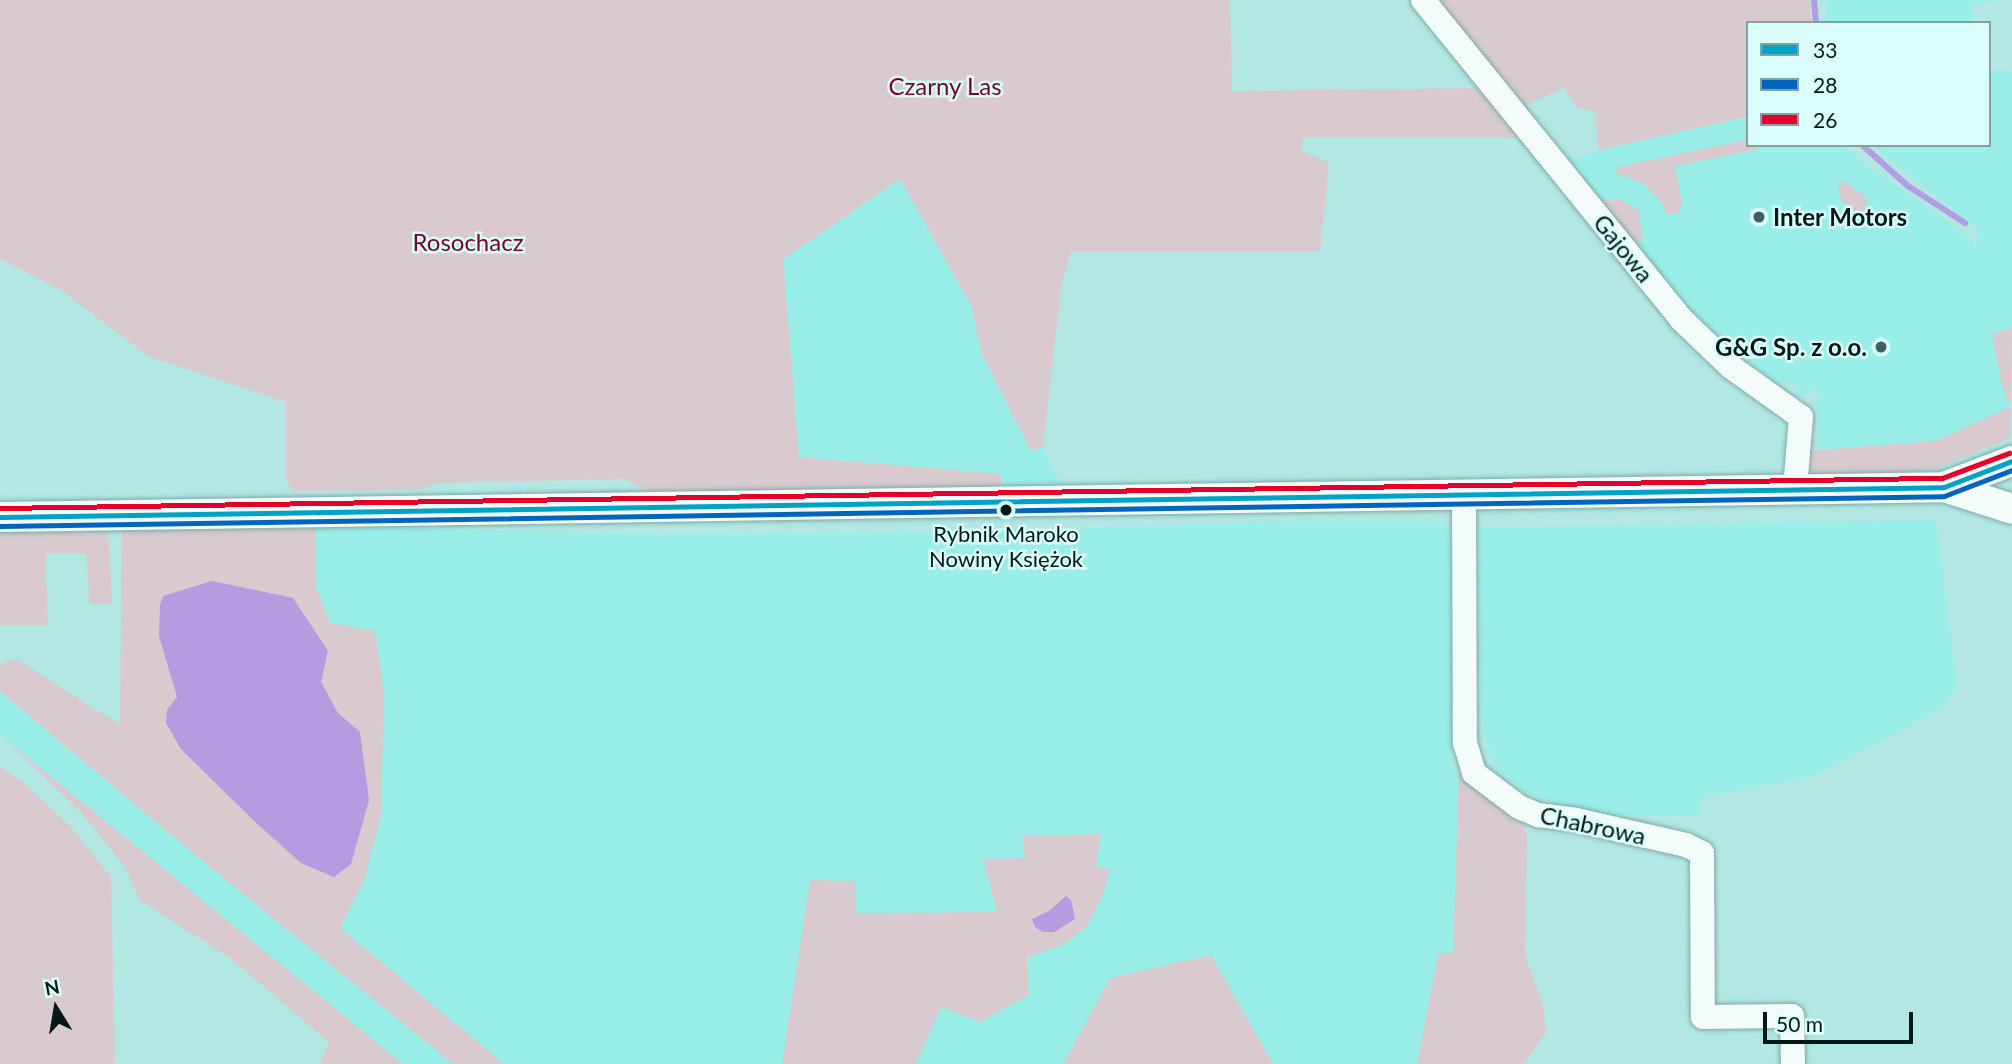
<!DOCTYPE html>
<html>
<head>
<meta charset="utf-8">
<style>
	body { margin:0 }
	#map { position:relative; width:2012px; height:1064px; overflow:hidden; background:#b2e7e3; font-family:Lato,sans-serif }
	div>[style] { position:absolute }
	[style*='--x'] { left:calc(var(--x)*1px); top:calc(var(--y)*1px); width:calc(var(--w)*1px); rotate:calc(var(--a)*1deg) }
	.built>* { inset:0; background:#99eee7 }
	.green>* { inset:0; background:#d8cace }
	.water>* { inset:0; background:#b39ce0 }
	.stream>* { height:6px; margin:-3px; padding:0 3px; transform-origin:3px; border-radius:3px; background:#b39ce0 }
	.roads { filter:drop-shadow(0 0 2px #7faba8) drop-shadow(0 0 2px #7faba8) }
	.minor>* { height:24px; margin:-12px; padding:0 12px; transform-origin:12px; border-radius:12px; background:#f3fbfb }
	.tertiary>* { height:30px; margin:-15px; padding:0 15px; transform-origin:15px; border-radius:15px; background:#f3fbfb }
	.bus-1>* { height:5px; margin:-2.5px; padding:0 2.5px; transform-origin:2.5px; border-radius:2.5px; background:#00a2c5 }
	.bus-2>* { height:5px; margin:-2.5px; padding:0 2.5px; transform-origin:2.5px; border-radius:2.5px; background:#0065bd }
	.bus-3>* { height:5px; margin:-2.5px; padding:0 2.5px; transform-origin:2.5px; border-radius:2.5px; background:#e4002b }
	.dots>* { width:19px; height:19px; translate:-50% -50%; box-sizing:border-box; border:4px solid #dbfffb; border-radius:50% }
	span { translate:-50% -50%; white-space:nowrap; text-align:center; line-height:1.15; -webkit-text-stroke:5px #dbfffb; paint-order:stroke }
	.bus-label { font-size:22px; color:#001918 }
	.park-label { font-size:24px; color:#75002c }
	.poi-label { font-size:24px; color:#001918; font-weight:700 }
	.left { translate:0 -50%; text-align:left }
	.right { translate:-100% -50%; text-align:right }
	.street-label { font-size:24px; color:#001918 }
	.legend { position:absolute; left:1746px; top:21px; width:245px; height:126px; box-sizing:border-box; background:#dbfffb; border:2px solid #83a3a0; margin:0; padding:9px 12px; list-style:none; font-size:21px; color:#001918 }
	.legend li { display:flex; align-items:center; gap:14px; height:35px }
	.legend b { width:35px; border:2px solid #83a3a0 }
	.north { position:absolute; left:21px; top:973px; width:70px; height:70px; -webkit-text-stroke:5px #dbfffb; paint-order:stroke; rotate:349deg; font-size:19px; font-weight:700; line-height:28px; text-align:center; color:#001918 }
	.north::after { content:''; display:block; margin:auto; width:24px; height:32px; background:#001918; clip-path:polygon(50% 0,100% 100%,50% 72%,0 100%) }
	.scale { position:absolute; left:1763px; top:1012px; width:150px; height:32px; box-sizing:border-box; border:4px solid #001918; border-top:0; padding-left:9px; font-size:21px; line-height:24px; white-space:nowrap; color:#001918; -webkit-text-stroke:5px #dbfffb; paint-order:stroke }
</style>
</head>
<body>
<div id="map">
	<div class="built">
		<div style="clip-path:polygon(1826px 0,2009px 0,1972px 4px,1972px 23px,1828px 23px)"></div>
		<div style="clip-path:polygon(1989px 70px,2012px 71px,2012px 328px,1993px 334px,2002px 386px,2010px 407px,1935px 441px,1819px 449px,1817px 388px,1797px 397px,1797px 385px,1766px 377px,1683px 303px,1565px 163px,1599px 150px,1748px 117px,1748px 145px,1844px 145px,1857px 158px,1971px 239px,1976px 249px,1978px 229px,1873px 145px,1989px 145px)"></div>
		<div style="clip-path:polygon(900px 179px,971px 305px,982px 354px,1031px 451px,1043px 447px,1062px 489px,1002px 489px,1000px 474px,799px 457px,783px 259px)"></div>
		<div style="clip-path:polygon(1936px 520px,1957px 686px,1941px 709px,1813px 776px,1703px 797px,1699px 815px,1604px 815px,1564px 805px,1529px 793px,1502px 774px,1493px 760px,1484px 734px,1481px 707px,1476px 528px)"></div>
		<div style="clip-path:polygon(1272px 522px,1437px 522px,1444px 525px,1452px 537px,1454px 557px,1455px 721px,1449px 769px,1459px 772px,1453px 953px,1438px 954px,1417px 1064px,1273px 1064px,1211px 955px,1064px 1064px,504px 1064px,340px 928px,349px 908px,330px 623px,316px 588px,316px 526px,661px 535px,996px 531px)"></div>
		<div style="clip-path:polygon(0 692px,138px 808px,453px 1064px,400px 1064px,0 735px)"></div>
	</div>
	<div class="green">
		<div style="clip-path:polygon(0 0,1230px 0,1232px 91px,1487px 88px,1526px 138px,1303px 138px,1301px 151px,1329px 163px,1320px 251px,1071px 251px,1061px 288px,1043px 447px,1031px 451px,982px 354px,971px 305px,900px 179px,783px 259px,799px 457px,1000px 474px,1002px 489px,655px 495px,625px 479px,438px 483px,418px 490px,292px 491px,286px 479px,286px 402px,148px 356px,62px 291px,0 259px)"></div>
		<div style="clip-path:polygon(1432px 0,1810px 0,1811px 23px,1748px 23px,1748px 116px,1599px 150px,1595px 111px,1576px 107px,1564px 87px,1526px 105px,1565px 163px)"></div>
		<div style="clip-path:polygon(1745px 140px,1748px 145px,1756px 145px,1759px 149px,1675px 166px,1682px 204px,1678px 213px,1667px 215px,1661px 202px,1643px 183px,1615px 173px,1617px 167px)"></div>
		<div style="clip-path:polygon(1844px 181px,1867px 198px,1864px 213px,1859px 217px,1841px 200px,1838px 184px)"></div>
		<div style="clip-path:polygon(1610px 199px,1621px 200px,1639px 210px,1642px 238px,1636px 248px,1599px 201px)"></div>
		<div style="clip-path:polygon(2012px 328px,2010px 438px,1934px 469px,1858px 476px,1816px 475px,1807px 469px,1810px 451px,1935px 441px,2010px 407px,2002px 386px,1992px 334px)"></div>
		<div style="clip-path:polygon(316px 526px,316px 588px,330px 623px,375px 631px,384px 692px,381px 814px,364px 881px,340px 928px,504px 1064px,453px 1064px,189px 850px,0 691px,0 666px,3px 661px,18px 660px,120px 725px,122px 530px)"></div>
		<div style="clip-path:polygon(108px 529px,112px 603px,90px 604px,86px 554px,45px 554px,48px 626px,0 626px,0 530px)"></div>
		<div style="clip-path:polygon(0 735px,403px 1064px,320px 1064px,329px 1042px,230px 958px,140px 900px,125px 867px,81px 812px)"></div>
		<div style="clip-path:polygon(0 766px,26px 785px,71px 827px,111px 877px,115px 1064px,0 1064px)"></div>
		<div style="clip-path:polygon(1459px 772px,1523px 822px,1527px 838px,1525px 956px,1541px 999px,1547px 1032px,1523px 1064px,1417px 1064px,1438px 954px,1453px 952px)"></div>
		<div style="clip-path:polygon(1101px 834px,1096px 866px,1110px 870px,1101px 899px,1087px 926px,1064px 944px,1027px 957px,1029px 995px,980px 1022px,941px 1007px,916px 1064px,782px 1064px,810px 880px,856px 881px,856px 913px,997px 912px,983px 859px,1025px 858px,1022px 836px)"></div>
		<div style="clip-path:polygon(1211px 955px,1273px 1064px,1063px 1064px,1110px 978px)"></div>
	</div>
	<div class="water">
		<div style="clip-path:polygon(212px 581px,293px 598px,328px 651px,321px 682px,338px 713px,360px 732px,369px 800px,351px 864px,334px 877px,301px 863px,253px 820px,181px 749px,166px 723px,167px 710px,177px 697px,159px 636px,160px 605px,163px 596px)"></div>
		<div style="clip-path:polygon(1066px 896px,1071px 900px,1075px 919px,1054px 932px,1043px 932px,1035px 927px,1032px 919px,1049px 911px)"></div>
	</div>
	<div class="stream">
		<div style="--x:1814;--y:0;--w:23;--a:85"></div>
		<div style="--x:1862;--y:145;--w:62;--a:41.7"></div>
		<div style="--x:1908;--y:186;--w:68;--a:33"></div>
	</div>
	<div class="roads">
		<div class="minor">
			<div style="--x:1423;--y:0;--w:410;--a:51"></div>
			<div style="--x:1681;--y:319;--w:69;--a:43.8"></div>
			<div style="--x:1731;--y:367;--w:86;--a:35.5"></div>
			<div style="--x:1801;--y:417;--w:72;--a:94.8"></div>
			<div style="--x:1464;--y:495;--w:248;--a:89.8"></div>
			<div style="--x:1465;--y:743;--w:31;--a:73"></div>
			<div style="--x:1474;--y:773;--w:56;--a:37.1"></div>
			<div style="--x:1519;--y:807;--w:21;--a:23"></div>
			<div style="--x:1538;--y:815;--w:38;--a:7"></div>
			<div style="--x:1576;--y:820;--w:113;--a:12.8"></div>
			<div style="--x:1686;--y:845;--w:18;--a:27"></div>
			<div style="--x:1702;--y:853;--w:164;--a:89.7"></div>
			<div style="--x:1703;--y:1017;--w:89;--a:-0.6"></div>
			<div style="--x:1792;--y:1016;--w:48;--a:88.8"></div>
		</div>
		<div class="tertiary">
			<div style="--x:1944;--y:487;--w:73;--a:-20.9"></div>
			<div style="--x:0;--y:517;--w:1944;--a:-0.88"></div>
			<div style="--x:1944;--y:487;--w:71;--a:17.9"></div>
		</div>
	</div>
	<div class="bus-1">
		<div style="--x:0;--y:517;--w:1944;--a:-0.88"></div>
		<div style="--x:1944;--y:487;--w:73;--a:-20.9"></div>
	</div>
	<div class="bus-2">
		<div style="--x:0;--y:526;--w:1944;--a:-0.88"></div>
		<div style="--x:1944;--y:496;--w:73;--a:-20.9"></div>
	</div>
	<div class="bus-3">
		<div style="--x:0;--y:508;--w:1942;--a:-0.89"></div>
		<div style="--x:1942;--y:478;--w:72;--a:-20.5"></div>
	</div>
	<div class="dots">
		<div style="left:1759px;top:217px;background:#3e615f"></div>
		<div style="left:1881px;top:347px;background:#3e615f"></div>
		<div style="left:1006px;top:510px;background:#001918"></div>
	</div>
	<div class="bus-label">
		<span style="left:1006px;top:546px">Rybnik Maroko<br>Nowiny Księżok</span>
	</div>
	<div class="park-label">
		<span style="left:945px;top:86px">Czarny Las</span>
		<span style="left:468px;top:242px">Rosochacz</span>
	</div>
	<div class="poi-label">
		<span class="left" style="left:1773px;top:217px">Inter Motors</span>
		<span class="right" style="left:1867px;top:347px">G&amp;G Sp. z o.o.</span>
	</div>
	<div class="street-label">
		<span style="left:1624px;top:248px;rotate:51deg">Gajowa</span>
		<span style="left:1593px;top:825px;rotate:12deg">Chabrowa</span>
	</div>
	<ul class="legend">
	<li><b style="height:9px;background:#00a2c5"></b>33</li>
	<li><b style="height:9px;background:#0065bd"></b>28</li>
	<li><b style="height:9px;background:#e4002b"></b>26</li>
	</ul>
	<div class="north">N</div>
	<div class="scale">50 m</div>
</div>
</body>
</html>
